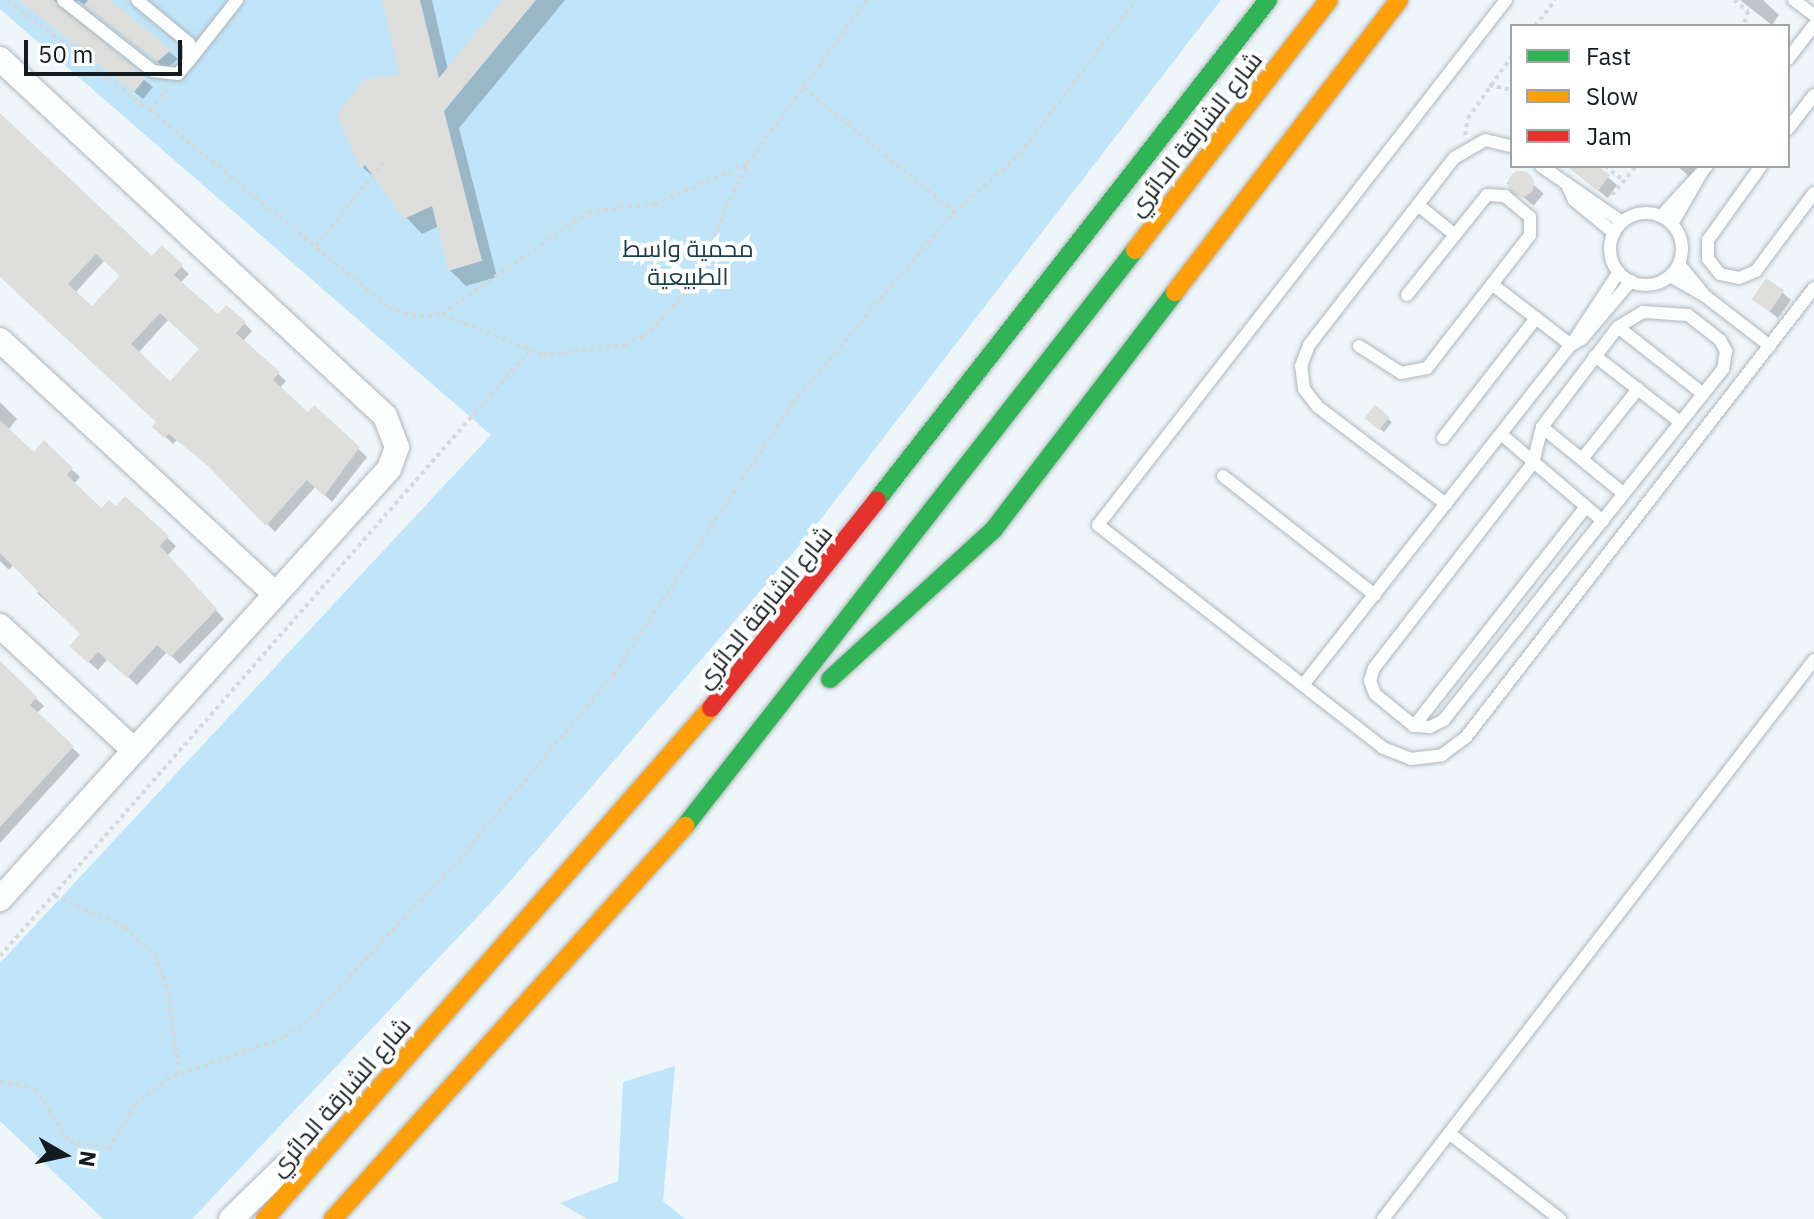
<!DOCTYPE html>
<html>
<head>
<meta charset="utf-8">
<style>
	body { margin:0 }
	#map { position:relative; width:1814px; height:1219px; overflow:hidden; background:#eef6fa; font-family:"IBM Plex Sans",Cairo,sans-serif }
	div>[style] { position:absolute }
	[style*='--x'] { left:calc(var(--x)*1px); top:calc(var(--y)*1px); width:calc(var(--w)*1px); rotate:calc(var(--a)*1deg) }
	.green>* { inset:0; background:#c0e5f9 }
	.shadow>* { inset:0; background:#0003; transform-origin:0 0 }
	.building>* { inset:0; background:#dededd; transform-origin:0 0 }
	.round { border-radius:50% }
	.path>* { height:4px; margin-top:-2px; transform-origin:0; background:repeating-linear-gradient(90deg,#d6d9db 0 4px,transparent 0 8px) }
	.roads { filter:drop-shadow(0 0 2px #afb6ba) drop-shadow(0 0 2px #afb6ba) }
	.lane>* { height:12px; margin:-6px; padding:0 6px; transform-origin:6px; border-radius:6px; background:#fcfefe }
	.lane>.ring { margin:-6px; padding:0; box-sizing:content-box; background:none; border:12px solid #fcfefe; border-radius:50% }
	.street>* { height:24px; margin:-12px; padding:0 12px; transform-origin:12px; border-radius:12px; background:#fcfefe }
	.fast>* { height:18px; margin:-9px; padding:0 9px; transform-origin:9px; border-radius:9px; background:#30b455 }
	.slow>* { height:18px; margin:-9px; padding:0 9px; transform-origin:9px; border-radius:9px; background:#ff9f0a }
	.jam>* { height:18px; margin:-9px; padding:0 9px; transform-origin:9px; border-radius:9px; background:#e5322d }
	span { translate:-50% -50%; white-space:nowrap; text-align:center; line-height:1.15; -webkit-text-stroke:8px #fff; paint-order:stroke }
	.street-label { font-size:24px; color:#131b1f }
	.park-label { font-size:24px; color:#1a3d4f }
	.legend { position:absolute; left:1510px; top:24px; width:280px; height:144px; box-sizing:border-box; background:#fff; border:2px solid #a1a4a5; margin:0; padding:10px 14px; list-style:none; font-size:24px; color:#131b1f }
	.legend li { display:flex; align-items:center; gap:16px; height:40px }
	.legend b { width:40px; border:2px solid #a1a4a5 }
	.north { position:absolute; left:24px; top:1115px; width:80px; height:80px; -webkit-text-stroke:6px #fff; paint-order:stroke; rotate:99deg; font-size:22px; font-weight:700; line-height:32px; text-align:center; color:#131b1f }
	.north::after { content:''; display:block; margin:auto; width:28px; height:36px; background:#131b1f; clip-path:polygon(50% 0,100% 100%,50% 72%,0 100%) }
	.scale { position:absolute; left:24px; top:40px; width:158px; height:36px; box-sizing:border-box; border:4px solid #131b1f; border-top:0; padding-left:10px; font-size:24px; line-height:28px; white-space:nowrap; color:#131b1f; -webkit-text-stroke:6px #fff; paint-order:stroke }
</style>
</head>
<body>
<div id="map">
	<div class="green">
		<div style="clip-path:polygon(0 0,1221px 0,807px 537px,499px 894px,192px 1219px,103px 1219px,0 1121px,0 963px,491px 435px,0 9px)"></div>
		<div style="clip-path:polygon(675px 1066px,663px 1201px,685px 1219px,587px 1219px,560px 1203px,618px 1181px,623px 1082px)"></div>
	</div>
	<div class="shadow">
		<div style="clip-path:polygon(21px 0,108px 0,178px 59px,166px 69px,79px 1px,64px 2px,65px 16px,153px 87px,143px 99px)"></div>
		<div style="clip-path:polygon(384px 0,432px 0,448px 70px,506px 0,565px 0,459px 128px,497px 277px,466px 286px,450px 270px,439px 226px,422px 234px,406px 217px,380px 182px,363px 168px,339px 115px,402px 76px)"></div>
		<div style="clip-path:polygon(1740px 0,1763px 0,1779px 15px,1772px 25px)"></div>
		<div style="clip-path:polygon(evenodd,0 116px,152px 259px,162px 248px,189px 274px,180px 283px,218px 317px,227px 308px,245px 324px,252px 331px,243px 341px,286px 381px,279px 389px,308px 415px,314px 408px,367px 457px,332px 502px,316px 486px,275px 532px,216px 472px,177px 440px,173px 444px,155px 427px,159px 422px,0 275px,0 116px,105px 260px,123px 276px,92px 309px,75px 293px,105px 260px,0 116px,169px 319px,201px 349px,170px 384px,138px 353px,169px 319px)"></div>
		<div style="clip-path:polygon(1567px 166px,1595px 166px,1617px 185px,1608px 198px)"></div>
		<div style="clip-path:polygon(1677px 166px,1705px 166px,1694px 180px)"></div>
		<div style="left:1517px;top:171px;width:35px;height:16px;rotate:40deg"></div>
		<div style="clip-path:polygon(1782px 292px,1791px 300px,1778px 318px,1753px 299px)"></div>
		<div style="clip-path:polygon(0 402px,17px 419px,8px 430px,34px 455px,44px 443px,80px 477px,74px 484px,101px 511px,116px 509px,125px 499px,176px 546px,167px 556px,224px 619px,180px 664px,167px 652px,137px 685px,108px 659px,98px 670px,79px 654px,82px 634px,37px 593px,42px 589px,14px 564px,9px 570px,0 561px)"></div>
		<div style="clip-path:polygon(1388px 419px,1392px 422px,1384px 432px,1371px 422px)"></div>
		<div style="clip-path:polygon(0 664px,44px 706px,36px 714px,80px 755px,0 843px)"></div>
	</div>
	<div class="building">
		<div style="clip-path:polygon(19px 0,54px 0,146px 77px,134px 92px)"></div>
		<div style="clip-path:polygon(88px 0,110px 0,171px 50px,157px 62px,84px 5px)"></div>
		<div style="clip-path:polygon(382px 0,420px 0,439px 78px,503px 0,536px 0,444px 111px,482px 261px,448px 271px,432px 206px,404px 219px,365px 165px,361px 169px,337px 115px,364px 79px,400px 75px)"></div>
		<div style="clip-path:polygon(evenodd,0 113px,152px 256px,162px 245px,183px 265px,174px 275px,218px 314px,226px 305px,246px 322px,236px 333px,280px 372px,273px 380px,308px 412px,314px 405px,360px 447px,324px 496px,307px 480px,266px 526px,207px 465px,169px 434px,164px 438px,152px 427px,156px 422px,0 277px,0 113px,96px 254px,120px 276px,92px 306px,68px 284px,96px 254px,0 113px,160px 313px,199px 349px,170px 381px,131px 344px,160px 313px)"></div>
		<div style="clip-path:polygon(1566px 166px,1598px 166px,1610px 175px,1598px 191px)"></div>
		<div class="round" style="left:1508px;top:171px;width:26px;height:26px"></div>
		<div style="left:1766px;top:278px;width:22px;height:26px;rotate:34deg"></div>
		<div style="left:1375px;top:405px;width:19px;height:17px;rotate:39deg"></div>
		<div style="clip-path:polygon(0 420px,34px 452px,44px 440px,73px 468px,67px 475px,101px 508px,109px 500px,116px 506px,125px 496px,169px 536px,160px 546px,217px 609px,171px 657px,157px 645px,127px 678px,98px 652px,88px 663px,69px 646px,80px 634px,0 553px)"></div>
		<div style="clip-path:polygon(0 661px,37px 697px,30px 705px,74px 746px,0 827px)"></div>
	</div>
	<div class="path">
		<div style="--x:8;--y:0;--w:180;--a:37.8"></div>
		<div style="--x:150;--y:110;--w:26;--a:-51"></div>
		<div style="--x:1734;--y:0;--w:18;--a:38"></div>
		<div style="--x:1748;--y:11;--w:16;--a:108"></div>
		<div style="--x:1535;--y:26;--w:33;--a:-52"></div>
		<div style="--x:1489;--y:85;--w:24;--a:12"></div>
		<div style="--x:804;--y:88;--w:196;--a:39.6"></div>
		<div style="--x:150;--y:110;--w:310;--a:39.6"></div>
		<div style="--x:389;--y:308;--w:32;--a:16"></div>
		<div style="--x:420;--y:317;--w:22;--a:-8"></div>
		<div style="--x:442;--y:314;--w:178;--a:-34.9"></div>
		<div style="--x:588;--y:212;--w:67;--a:-6.8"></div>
		<div style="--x:655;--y:204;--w:100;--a:-23.5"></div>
		<div style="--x:1465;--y:135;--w:17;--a:-80"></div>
		<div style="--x:1468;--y:118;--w:76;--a:-54.6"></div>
		<div style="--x:1605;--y:166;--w:24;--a:38"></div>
		<div style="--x:1612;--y:195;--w:38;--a:-50"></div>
		<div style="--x:316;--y:246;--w:112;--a:-51.2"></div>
		<div style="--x:442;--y:314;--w:109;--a:22.1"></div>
		<div style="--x:543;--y:355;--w:83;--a:-7"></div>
		<div style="--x:625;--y:345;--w:21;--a:-25"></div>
		<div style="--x:644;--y:336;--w:59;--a:-45"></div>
		<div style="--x:686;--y:294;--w:144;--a:-64.9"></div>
		<div style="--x:747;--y:164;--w:203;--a:-53.8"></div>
		<div style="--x:55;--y:896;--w:77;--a:23.9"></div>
		<div style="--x:125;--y:927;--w:40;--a:43"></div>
		<div style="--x:154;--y:954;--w:40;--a:69"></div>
		<div style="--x:168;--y:991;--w:82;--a:82.3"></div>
		<div style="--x:0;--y:956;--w:804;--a:-48.83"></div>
		<div style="--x:0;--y:1081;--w:36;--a:13"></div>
		<div style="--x:35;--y:1089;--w:62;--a:56.8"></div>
		<div style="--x:69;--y:1141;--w:41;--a:11.3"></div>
		<div style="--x:109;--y:1149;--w:51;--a:-59.4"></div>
		<div style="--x:135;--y:1105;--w:40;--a:-40"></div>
		<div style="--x:166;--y:1079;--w:125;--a:-19.6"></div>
		<div style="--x:284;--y:1037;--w:25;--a:-32"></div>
		<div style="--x:305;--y:1024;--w:231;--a:-46.9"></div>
		<div style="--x:463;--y:855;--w:236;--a:-50.2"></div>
		<div style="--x:614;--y:674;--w:325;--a:-56.6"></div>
		<div style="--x:793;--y:403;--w:241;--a:-49.9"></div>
		<div style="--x:948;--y:219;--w:97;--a:-42.1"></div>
		<div style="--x:1020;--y:154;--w:193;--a:-53"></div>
	</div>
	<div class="roads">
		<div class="lane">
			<div style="--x:63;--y:0;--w:115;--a:38.3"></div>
			<div style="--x:153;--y:71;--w:25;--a:7"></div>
			<div style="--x:178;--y:74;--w:17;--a:-50"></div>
			<div style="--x:189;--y:61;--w:18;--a:-90"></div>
			<div style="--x:189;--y:43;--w:67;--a:-140.4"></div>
			<div style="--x:1506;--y:0;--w:665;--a:127.85"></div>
			<div style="--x:1098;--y:525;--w:362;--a:38"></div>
			<div style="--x:1383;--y:748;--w:30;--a:21"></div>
			<div style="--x:1411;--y:759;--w:31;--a:-7"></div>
			<div style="--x:1442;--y:755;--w:30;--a:-37"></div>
			<div style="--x:1466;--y:737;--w:568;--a:-52.22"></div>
			<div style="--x:1794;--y:0;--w:25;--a:37"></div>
			<div style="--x:1788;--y:59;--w:43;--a:-52.6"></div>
			<div style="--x:189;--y:61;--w:78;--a:-51.8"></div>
			<div style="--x:1788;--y:129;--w:43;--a:-52.6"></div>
			<div style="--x:1541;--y:166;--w:98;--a:34.7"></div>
			<div style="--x:1761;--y:166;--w:91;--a:125.6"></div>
			<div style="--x:1708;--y:240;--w:19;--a:90"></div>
			<div style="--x:1708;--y:259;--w:19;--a:51"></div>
			<div style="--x:1720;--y:274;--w:19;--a:12"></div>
			<div style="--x:1739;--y:278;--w:18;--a:-22"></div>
			<div style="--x:1756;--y:271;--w:97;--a:-53.4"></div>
			<div style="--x:1568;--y:187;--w:14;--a:65"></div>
			<div style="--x:1574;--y:200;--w:52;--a:39.5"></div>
			<div style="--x:1418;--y:205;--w:46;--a:38.9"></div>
			<div class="ring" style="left:1610px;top:213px;width:60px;height:60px"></div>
			<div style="--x:1661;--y:216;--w:68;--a:-47.4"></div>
			<div style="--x:1672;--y:224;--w:60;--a:-60"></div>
			<div style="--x:1679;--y:264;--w:41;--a:50.9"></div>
			<div style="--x:1670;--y:276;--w:40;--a:29.7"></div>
			<div style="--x:1705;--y:296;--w:82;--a:37.6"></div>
			<div style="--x:1493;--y:285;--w:98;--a:37.6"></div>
			<div style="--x:1643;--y:312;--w:45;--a:3.8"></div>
			<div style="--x:1688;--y:315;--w:41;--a:38"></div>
			<div style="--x:1720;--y:340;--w:13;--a:61"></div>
			<div style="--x:1726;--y:351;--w:18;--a:99"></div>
			<div style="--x:1723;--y:369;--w:448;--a:128.5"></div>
			<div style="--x:1444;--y:720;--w:16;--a:153"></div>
			<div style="--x:1430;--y:727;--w:16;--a:-176"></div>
			<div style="--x:1414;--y:726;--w:50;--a:-140.6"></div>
			<div style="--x:1375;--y:694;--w:14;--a:-111"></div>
			<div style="--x:1370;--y:681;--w:14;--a:-73"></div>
			<div style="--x:1374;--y:668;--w:259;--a:-52.2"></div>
			<div style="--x:1533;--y:463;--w:37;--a:-76"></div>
			<div style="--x:1542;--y:427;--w:126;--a:-52.8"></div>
			<div style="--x:1618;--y:327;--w:29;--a:-31"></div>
			<div style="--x:1618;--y:327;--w:108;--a:38.2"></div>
			<div style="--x:1571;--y:345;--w:13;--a:-29"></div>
			<div style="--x:1582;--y:339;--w:76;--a:-49.8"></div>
			<div style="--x:1359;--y:346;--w:50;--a:32.7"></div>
			<div style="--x:1401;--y:373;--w:26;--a:-11"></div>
			<div style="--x:1427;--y:368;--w:168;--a:-52.2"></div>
			<div style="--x:1530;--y:235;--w:18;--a:-90"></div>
			<div style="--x:1530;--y:217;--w:33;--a:-140"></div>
			<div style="--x:1505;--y:196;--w:18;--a:-177"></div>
			<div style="--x:1487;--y:195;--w:128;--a:128.7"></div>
			<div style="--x:1595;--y:356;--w:108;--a:37.8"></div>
			<div style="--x:1542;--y:427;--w:104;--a:39.2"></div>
			<div style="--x:1501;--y:434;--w:134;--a:40.5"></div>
			<div style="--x:1443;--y:438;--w:152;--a:-52.2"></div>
			<div style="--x:1582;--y:459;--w:90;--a:-51.3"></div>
			<div style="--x:1223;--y:476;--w:193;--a:38.1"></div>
			<div style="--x:1446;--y:504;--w:161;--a:-142.8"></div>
			<div style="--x:1318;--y:407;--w:23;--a:-128"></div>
			<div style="--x:1304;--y:389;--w:23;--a:-97"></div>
			<div style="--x:1301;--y:366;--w:22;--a:-69"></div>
			<div style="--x:1309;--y:345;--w:237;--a:-52.2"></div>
			<div style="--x:1454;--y:158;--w:36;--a:-30"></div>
			<div style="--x:1485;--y:140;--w:28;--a:13"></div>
			<div style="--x:1303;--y:685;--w:433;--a:-51.8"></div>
			<div style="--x:1571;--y:345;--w:87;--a:-56.7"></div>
			<div style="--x:1414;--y:726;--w:278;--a:-51.9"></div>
			<div style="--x:1450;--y:1134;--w:139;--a:37.7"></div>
			<div style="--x:1383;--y:1219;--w:706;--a:-52.37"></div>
		</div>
		<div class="street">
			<div style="--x:0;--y:59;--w:525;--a:42.84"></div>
			<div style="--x:385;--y:416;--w:33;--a:69"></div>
			<div style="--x:397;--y:447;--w:23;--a:110"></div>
			<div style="--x:389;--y:469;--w:580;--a:132.13"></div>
			<div style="--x:0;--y:340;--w:374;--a:42.7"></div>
			<div style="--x:0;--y:626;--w:183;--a:42.8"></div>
			<div style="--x:231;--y:1219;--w:78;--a:-44"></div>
		</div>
		<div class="fast">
			<div style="--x:877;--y:500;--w:635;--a:-51.97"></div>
			<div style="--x:830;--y:679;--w:222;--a:-42.4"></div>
			<div style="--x:994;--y:529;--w:298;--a:-52.6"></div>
			<div style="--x:685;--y:826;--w:731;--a:-52"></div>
		</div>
		<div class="slow">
			<div style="--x:1135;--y:250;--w:316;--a:-52.2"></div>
			<div style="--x:1175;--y:292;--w:368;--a:-52.5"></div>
			<div style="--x:265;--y:1219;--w:678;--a:-48.89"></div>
			<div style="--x:333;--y:1219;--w:528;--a:-48.15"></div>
		</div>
		<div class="jam">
			<div style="--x:711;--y:708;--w:266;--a:-51.4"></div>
		</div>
	</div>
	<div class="street-label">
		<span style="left:1195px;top:134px;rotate:-52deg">شارع الشارقة الدائري</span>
		<span style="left:764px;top:607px;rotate:-51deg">شارع الشارقة الدائري</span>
		<span style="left:340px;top:1097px;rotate:-49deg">شارع الشارقة الدائري</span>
	</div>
	<div class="park-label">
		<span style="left:688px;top:263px">محمية واسط<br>الطبيعية</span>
	</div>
	<ul class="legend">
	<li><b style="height:10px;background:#30b455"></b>Fast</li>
	<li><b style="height:10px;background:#ff9f0a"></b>Slow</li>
	<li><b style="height:10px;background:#e5322d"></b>Jam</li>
	</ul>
	<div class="north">N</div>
	<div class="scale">50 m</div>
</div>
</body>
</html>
